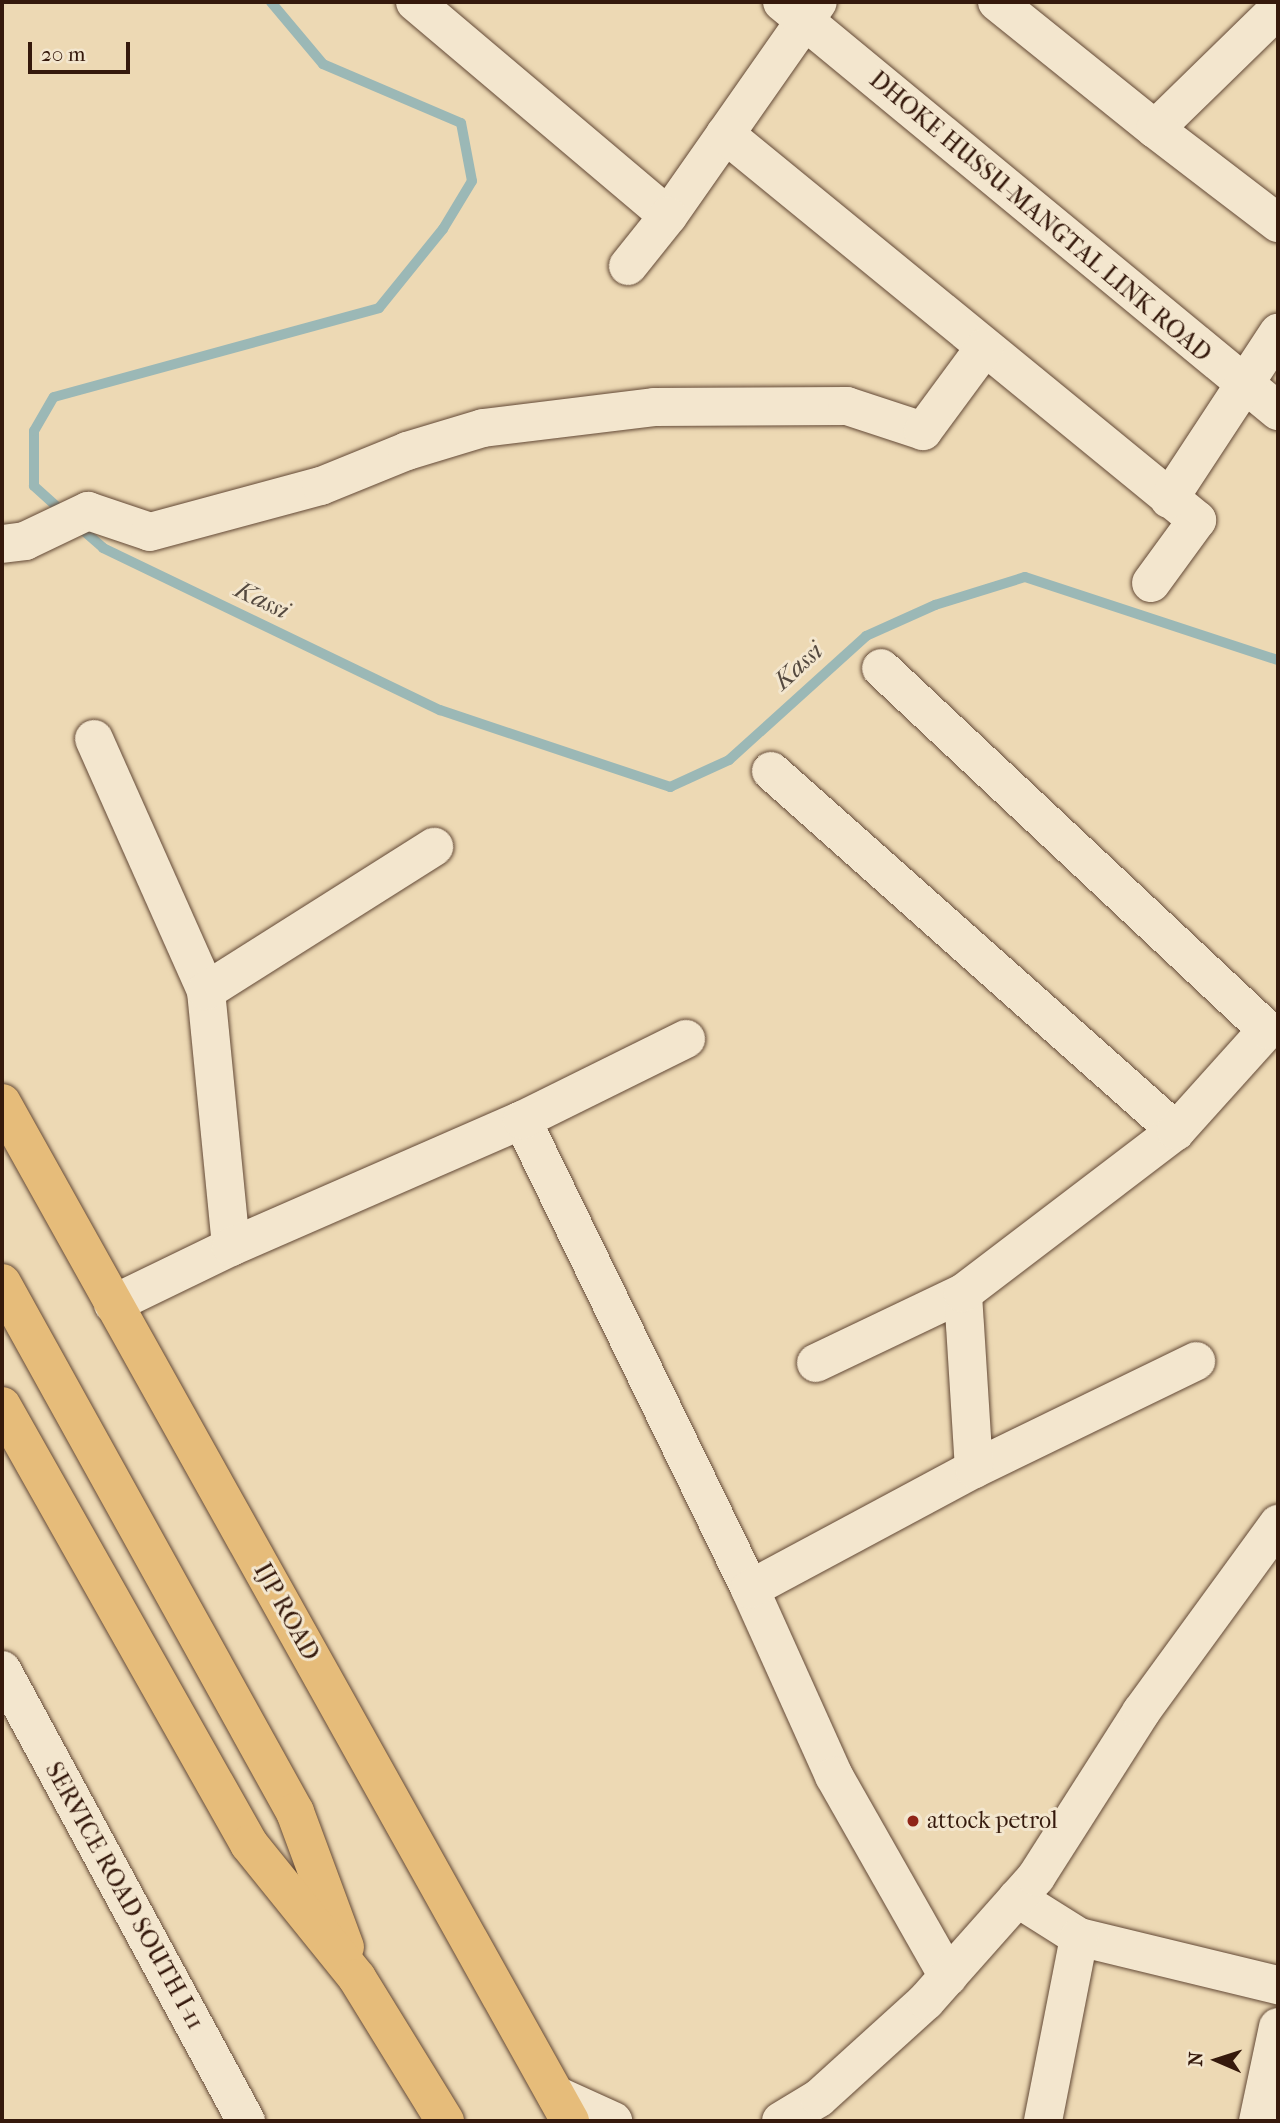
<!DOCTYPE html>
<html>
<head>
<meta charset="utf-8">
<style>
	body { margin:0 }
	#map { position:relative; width:1280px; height:2123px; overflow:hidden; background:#edd9b4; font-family:"IM FELL French Canon",serif }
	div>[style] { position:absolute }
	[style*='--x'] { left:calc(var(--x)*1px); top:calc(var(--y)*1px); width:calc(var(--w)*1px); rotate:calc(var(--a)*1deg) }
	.stream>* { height:10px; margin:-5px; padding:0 5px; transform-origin:5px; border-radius:5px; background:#9bb8b6 }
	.roads { filter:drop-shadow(0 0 2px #634936) drop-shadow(0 0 2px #634936) }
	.street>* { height:38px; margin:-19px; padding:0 19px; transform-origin:19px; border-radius:19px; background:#f3e6ce }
	.secondary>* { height:38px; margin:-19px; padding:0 19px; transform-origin:19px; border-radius:19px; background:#f3e6ce }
	.highway>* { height:38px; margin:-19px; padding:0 19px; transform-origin:19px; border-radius:19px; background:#e6bc7a }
	.dots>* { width:19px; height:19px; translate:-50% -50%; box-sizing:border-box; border:4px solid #f3e6ce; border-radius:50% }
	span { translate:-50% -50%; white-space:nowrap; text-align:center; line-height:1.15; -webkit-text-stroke:6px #f3e6ce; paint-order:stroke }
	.street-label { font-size:24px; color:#35190c }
	.poi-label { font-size:24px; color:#35190c }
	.left { translate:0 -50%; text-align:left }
	.water-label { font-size:26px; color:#54493f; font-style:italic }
	.frame { position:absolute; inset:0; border:4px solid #35190c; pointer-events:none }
	.north { position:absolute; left:1182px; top:2025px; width:70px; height:70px; -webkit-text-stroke:5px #f3e6ce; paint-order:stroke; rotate:273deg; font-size:19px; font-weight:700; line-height:28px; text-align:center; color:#35190c }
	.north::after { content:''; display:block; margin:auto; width:24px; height:32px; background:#35190c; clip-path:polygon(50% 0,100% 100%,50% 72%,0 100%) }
	.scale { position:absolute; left:28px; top:42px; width:102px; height:32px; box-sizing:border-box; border:4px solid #35190c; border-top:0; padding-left:9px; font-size:21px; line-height:24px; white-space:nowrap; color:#35190c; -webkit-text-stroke:5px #f3e6ce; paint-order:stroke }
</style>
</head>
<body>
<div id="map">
	<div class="stream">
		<div style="--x:65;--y:514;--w:42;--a:-137.9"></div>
		<div style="--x:34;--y:486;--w:55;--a:-90"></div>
		<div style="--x:34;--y:431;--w:39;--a:-60"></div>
		<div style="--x:54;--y:397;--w:337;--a:-15.3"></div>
		<div style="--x:379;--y:308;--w:102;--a:-51"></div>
		<div style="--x:443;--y:229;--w:56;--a:-58.9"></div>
		<div style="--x:472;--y:181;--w:59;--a:-100.7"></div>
		<div style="--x:461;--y:123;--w:150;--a:-156.9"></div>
		<div style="--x:323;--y:64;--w:81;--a:-130"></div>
		<div style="--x:77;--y:525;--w:35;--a:41"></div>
		<div style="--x:103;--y:548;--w:374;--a:25.7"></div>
		<div style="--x:440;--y:710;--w:243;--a:18.5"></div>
		<div style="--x:670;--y:787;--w:65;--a:-24.6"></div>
		<div style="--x:729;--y:760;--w:185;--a:-42.1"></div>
		<div style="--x:866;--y:636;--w:76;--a:-24.2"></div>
		<div style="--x:935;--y:605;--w:94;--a:-17.3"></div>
		<div style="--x:1025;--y:577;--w:266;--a:18.2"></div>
	</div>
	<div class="roads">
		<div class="street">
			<div style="--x:415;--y:2;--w:331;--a:40.2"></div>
			<div style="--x:668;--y:216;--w:261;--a:-55"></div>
			<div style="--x:782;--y:2;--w:643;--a:39.51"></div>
			<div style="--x:997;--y:2;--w:203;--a:38.8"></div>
			<div style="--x:1155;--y:129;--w:172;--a:-44.3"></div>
			<div style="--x:1155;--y:129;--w:155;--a:37.4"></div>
			<div style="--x:725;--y:134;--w:610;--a:39.28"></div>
			<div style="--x:1197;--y:520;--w:78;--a:126.1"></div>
			<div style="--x:628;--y:266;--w:64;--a:-51.3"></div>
			<div style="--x:1169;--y:499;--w:199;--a:-56.7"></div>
			<div style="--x:2;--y:544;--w:23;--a:-7"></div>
			<div style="--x:25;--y:541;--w:70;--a:-25.5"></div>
			<div style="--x:88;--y:511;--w:65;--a:18.7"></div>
			<div style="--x:150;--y:532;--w:177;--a:-15.1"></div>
			<div style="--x:321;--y:486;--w:93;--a:-22.1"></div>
			<div style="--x:407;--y:451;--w:79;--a:-16.8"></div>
			<div style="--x:483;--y:428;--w:172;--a:-7"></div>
			<div style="--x:654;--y:407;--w:193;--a:-0.3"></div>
			<div style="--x:847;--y:406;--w:80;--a:18.2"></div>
			<div style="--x:923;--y:431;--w:104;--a:-53.6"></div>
			<div style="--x:94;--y:739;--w:276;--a:66"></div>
			<div style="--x:206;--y:991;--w:257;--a:84.4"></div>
			<div style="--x:771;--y:771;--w:542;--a:41.63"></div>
			<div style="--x:206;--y:991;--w:270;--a:-32.3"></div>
			<div style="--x:522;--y:1120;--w:521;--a:64.07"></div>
			<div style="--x:750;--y:1589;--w:205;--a:65.8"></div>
			<div style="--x:834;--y:1776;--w:231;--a:60.4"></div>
			<div style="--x:113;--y:1304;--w:131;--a:-25.8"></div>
			<div style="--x:231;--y:1247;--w:318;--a:-23.6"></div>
			<div style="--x:522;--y:1120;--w:183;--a:-26.3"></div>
			<div style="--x:816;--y:1363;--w:163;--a:-25.5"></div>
			<div style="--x:974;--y:1469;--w:247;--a:-25.9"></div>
			<div style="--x:750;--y:1589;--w:254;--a:-28.2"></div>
			<div style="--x:974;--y:1469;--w:176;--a:-93.6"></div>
			<div style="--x:963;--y:1293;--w:268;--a:-37.3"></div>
			<div style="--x:1176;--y:1131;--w:136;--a:-48"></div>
			<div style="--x:1267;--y:1030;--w:529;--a:-136.84"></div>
			<div style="--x:2;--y:1670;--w:513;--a:61.59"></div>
			<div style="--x:1017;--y:1898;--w:73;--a:32.2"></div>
			<div style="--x:1079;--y:1937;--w:205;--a:13.6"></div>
			<div style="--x:1043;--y:2121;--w:187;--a:-78.9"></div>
			<div style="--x:1258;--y:2121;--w:96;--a:-78"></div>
		</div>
		<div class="secondary">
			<div style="--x:556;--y:2095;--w:63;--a:24.5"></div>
			<div style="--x:781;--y:2121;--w:44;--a:-31.2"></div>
			<div style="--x:819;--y:2098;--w:144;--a:-42.2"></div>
			<div style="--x:926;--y:2001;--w:166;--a:-48.4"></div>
			<div style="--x:1036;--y:1877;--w:196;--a:-57.5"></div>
			<div style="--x:1141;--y:1712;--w:233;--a:-53.9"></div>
		</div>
		<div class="highway">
			<div style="--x:2;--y:1103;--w:1166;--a:60.84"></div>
			<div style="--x:2;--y:1283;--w:605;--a:61.02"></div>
			<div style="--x:295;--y:1812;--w:144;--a:69.7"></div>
			<div style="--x:2;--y:1406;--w:503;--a:60.58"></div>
			<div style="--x:249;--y:1844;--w:172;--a:51.1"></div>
			<div style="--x:357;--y:1978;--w:168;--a:58.4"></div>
		</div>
	</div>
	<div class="dots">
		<div style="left:913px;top:1821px;background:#8f2418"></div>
	</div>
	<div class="street-label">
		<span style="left:1040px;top:217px;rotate:40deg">DHOKE HUSSU-MANGTAL LINK ROAD</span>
		<span style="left:286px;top:1612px;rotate:61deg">IJP ROAD</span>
		<span style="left:124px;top:1896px;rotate:61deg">SERVICE ROAD SOUTH I-11</span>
	</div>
	<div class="poi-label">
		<span class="left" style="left:927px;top:1821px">attock petrol</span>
	</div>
	<div class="water-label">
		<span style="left:262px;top:600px;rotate:26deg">Kassi</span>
		<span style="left:798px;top:666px;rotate:-42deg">Kassi</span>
	</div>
	<div class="frame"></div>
	<div class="north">N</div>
	<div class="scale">20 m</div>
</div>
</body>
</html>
